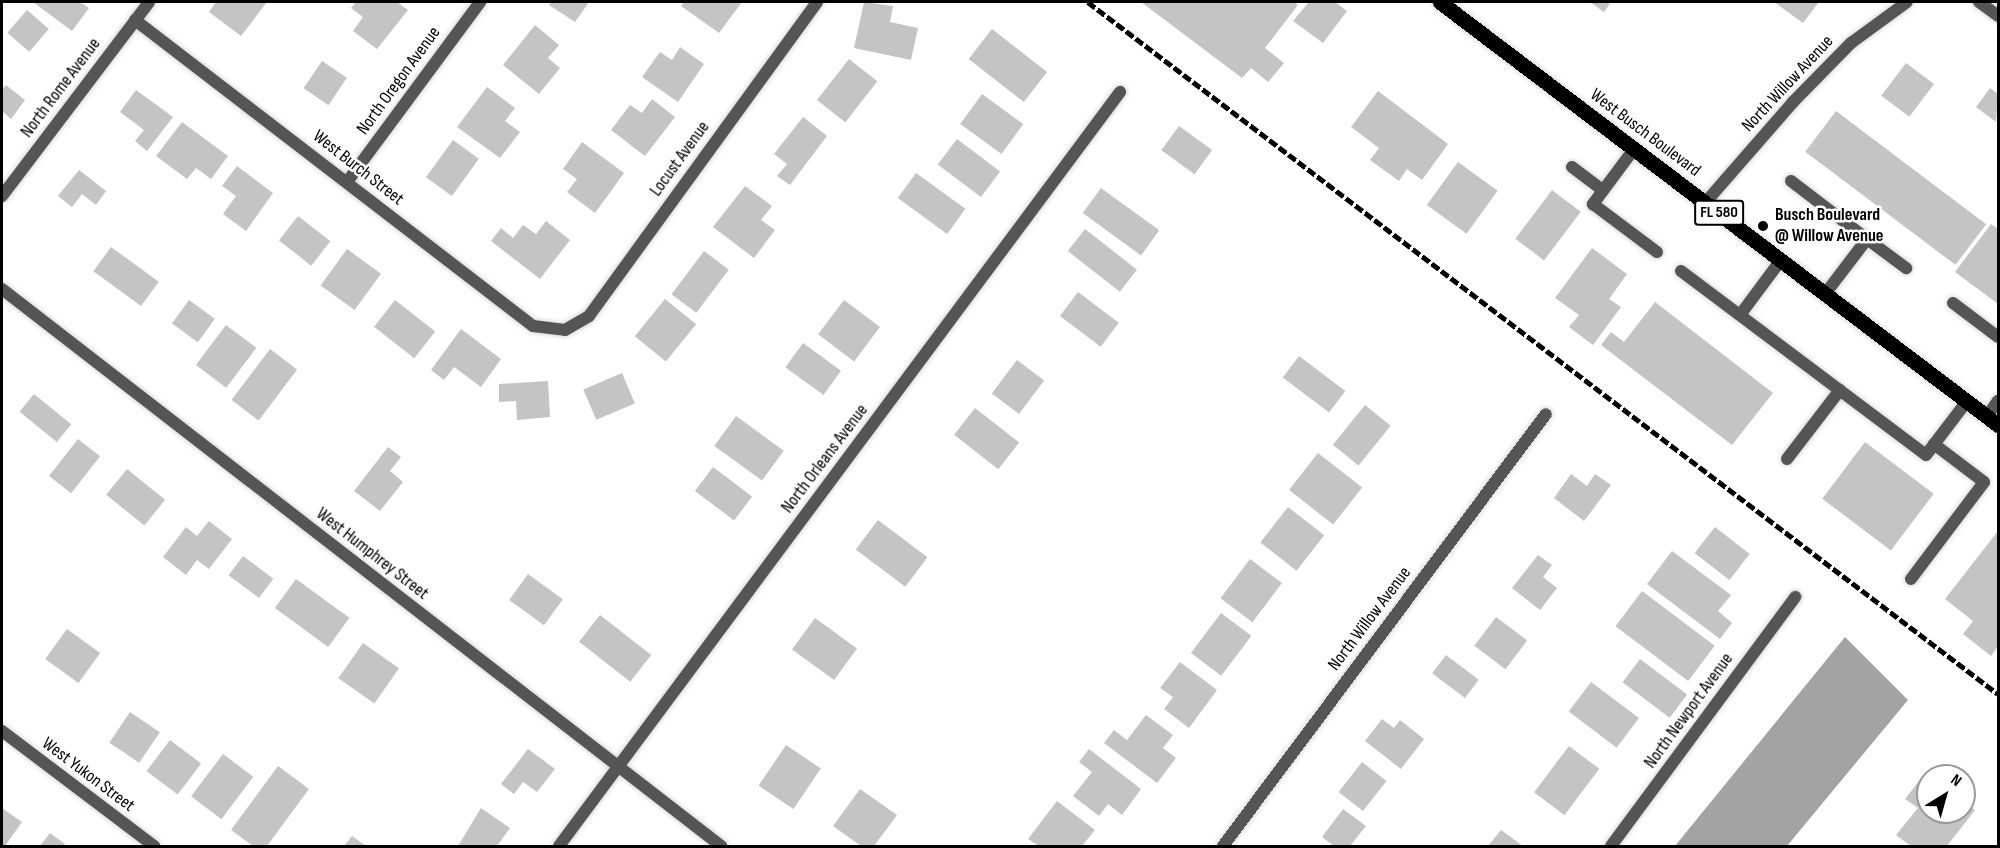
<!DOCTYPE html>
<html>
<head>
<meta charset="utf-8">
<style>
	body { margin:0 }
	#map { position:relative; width:2000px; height:848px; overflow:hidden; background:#fff; font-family:"Sofia Sans Condensed",sans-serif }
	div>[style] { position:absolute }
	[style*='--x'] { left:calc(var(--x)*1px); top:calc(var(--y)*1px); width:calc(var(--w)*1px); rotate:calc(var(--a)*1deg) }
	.water>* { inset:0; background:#a3a3a3 }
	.building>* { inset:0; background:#c4c4c4; transform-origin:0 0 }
	.roads { filter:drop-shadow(0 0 2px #dbdbdb) drop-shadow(0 0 2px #dbdbdb) }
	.lane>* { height:12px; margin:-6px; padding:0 6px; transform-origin:6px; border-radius:6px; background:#555 }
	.street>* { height:12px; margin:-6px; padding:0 6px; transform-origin:6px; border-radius:6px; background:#555 }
	.primary>* { height:15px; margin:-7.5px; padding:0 7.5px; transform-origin:7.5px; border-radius:7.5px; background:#000 }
	.rail>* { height:4.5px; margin-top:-2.25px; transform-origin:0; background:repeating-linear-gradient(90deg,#000 0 9px,transparent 0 12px) }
	.dots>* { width:16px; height:16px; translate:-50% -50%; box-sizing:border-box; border:3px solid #fff; border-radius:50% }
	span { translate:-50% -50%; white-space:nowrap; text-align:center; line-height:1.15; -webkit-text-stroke:5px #fff; paint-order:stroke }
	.shield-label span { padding:2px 4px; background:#fff; border:2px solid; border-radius:4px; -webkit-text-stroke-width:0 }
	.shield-label { font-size:16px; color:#000; font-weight:700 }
	.street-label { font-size:18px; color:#000 }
	.poi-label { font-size:18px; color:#000; font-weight:700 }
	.left { translate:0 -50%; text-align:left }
	.frame { position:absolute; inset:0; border:3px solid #000; pointer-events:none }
	.north { position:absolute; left:1916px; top:764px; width:60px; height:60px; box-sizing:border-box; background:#fff; border:2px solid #999; border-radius:50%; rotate:37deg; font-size:16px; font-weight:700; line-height:24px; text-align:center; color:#000 }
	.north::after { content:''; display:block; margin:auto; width:21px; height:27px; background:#000; clip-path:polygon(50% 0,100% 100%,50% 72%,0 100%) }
</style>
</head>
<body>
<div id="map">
	<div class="water">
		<div style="clip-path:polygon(1845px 637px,1908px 700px,1787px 846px,1675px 846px)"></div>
	</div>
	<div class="building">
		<div style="clip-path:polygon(33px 2px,80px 2px,89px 8px,72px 31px)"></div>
		<div style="clip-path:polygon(216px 2px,267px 2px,241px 36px,209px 12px)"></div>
		<div style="clip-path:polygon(356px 2px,397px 2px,408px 10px,377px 49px,353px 31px,363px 17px,351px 8px)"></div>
		<div style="clip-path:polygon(551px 2px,589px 2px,575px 22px,549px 5px)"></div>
		<div style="clip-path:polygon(684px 2px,742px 2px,719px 33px,681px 6px)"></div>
		<div style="clip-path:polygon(864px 2px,893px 6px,890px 22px,918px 28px,911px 60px,854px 48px)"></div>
		<div style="clip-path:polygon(1141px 2px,1294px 2px,1298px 5px,1265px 48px,1284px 63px,1268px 82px,1251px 68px,1242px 78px)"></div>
		<div style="clip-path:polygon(1309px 2px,1335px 2px,1347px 11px,1323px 43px,1293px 21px)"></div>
		<div style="clip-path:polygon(1590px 2px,1611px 2px,1604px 12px)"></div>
		<div style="clip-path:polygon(1774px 2px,1819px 2px,1803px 23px)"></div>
		<div style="left:27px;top:10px;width:29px;height:30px;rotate:41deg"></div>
		<div style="clip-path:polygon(535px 25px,559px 45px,548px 58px,560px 68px,539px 94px,503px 65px)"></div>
		<div style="left:992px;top:29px;width:70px;height:38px;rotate:38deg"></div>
		<div style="clip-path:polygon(680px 47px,704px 64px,678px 102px,642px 77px,660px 52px,672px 60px)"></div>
		<div style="left:849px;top:59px;width:36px;height:52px;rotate:38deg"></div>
		<div style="left:322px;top:61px;width:30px;height:33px;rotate:34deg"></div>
		<div style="left:1906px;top:63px;width:35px;height:41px;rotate:37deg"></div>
		<div style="clip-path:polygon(6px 85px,25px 100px,11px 119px,2px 111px,2px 90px)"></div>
		<div style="clip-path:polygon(487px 87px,515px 108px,505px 121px,520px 132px,500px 158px,457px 127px)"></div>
		<div style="clip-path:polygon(1990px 88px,1998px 94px,1996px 122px,1976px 107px)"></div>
		<div style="clip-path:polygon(136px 90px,173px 117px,147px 151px,135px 141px,144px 130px,120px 112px)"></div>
		<div style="clip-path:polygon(1378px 91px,1448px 144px,1422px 180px,1407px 169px,1399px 181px,1370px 160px,1379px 148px,1351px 127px)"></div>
		<div style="left:982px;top:94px;width:51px;height:37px;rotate:36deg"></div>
		<div style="clip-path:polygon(652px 99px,675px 117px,645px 156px,611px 130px,630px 105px,642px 113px)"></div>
		<div style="left:1836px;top:111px;width:188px;height:51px;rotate:37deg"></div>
		<div style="clip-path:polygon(803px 117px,827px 136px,790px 185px,777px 176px,787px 164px,774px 154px)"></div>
		<div style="clip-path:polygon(182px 122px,228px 156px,211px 179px,196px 168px,187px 179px,156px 156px)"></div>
		<div style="left:1179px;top:126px;width:41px;height:30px;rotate:36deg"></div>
		<div style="left:957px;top:139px;width:54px;height:32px;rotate:37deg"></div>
		<div style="left:453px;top:140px;width:32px;height:46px;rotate:36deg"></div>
		<div style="clip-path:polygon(582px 142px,624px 173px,595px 213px,567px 192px,577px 179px,563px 169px)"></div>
		<div style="left:1458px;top:162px;width:49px;height:53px;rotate:36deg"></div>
		<div style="clip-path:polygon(237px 166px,273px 193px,246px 231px,223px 214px,236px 196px,222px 186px)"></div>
		<div style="clip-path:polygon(79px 170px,106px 191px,96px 205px,82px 194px,72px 207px,58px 196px)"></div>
		<div style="left:916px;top:173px;width:61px;height:31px;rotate:36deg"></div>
		<div style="clip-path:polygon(745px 186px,772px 206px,761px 220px,775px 230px,754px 258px,713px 227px)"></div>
		<div style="left:1101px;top:188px;width:72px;height:31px;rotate:36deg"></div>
		<div style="left:1552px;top:190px;width:36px;height:61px;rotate:37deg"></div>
		<div style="left:298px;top:216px;width:41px;height:31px;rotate:38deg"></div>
		<div style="clip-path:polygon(546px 221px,570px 240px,540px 279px,491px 241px,501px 228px,513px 238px,523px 225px,536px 234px)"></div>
		<div style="clip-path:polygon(1991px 224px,1998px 229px,1998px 304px,1955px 272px)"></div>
		<div style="left:1085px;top:229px;width:66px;height:28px;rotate:38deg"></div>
		<div style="left:111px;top:247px;width:59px;height:30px;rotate:36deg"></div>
		<div style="clip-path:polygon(1592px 248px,1627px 274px,1609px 299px,1621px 307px,1593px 345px,1569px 327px,1579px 315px,1555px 298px)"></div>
		<div style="left:347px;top:249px;width:42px;height:45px;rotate:36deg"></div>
		<div style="left:704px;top:251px;width:31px;height:54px;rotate:37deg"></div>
		<div style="left:1078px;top:292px;width:51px;height:30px;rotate:37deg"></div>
		<div style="left:665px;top:299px;width:40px;height:48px;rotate:39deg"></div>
		<div style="left:189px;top:300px;width:32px;height:29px;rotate:36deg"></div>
		<div style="left:395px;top:300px;width:51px;height:34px;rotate:38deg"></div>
		<div style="left:844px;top:300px;width:45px;height:43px;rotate:37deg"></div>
		<div style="clip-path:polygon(1655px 302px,1773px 393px,1732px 445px,1601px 345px,1611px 332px,1624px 342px)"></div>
		<div style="left:226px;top:325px;width:38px;height:50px;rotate:37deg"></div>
		<div style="clip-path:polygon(461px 329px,501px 359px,481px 387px,454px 367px,444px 380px,431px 370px)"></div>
		<div style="left:803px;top:343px;width:47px;height:30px;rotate:36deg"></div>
		<div style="left:270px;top:349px;width:34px;height:64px;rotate:37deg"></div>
		<div style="left:1299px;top:356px;width:58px;height:27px;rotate:37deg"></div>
		<div style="left:1017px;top:360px;width:34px;height:42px;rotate:37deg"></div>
		<div style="left:622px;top:373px;width:33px;height:42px;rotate:67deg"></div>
		<div style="clip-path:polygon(548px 381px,550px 417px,517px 420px,516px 401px,499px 402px,499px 384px)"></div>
		<div style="left:34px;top:394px;width:48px;height:23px;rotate:39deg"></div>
		<div style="left:1365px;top:405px;width:33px;height:51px;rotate:39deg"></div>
		<div style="left:975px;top:408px;width:56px;height:34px;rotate:38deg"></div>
		<div style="left:736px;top:416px;width:59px;height:37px;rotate:36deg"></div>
		<div style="left:78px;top:439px;width:28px;height:47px;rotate:38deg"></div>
		<div style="left:1865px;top:442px;width:86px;height:71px;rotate:37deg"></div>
		<div style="clip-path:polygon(388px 447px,401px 457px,390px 471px,403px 482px,380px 511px,354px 491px)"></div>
		<div style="left:1318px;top:453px;width:56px;height:47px;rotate:38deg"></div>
		<div style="left:713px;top:467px;width:49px;height:30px;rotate:37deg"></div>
		<div style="left:127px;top:469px;width:49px;height:33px;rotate:39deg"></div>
		<div style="clip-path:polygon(1571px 474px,1587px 486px,1595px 474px,1611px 485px,1584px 521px,1554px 498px)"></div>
		<div style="left:1288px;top:507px;width:46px;height:45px;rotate:38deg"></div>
		<div style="left:878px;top:520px;width:62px;height:37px;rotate:37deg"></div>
		<div style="clip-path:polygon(209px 521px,232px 539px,209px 569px,197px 560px,186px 575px,163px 557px,186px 527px,197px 536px)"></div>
		<div style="left:1715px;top:527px;width:44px;height:33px;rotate:38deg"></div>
		<div style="clip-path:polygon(1998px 531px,1998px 646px,1991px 656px,1963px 634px,1973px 621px,1945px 599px)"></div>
		<div style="clip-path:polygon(1672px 551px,1731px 595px,1718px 611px,1732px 623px,1720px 639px,1647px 584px)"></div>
		<div style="clip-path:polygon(1538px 555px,1552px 565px,1543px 577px,1557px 588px,1540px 610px,1512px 588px)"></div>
		<div style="left:243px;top:556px;width:38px;height:24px;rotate:37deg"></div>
		<div style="left:1250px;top:559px;width:40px;height:49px;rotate:37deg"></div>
		<div style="left:528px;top:574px;width:43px;height:32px;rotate:36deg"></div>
		<div style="left:296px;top:579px;width:66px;height:36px;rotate:36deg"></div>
		<div style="left:1642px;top:591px;width:91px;height:44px;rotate:37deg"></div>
		<div style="left:1221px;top:613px;width:38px;height:50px;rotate:37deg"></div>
		<div style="left:600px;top:615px;width:65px;height:34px;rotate:38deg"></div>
		<div style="left:1496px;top:617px;width:39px;height:36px;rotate:37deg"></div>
		<div style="left:815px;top:618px;width:52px;height:39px;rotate:36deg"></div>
		<div style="left:67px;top:629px;width:41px;height:37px;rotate:36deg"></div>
		<div style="left:363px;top:643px;width:44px;height:43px;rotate:35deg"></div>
		<div style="left:1446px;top:655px;width:41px;height:23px;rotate:37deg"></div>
		<div style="left:1640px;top:659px;width:59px;height:29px;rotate:37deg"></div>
		<div style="clip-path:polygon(1180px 662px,1217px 690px,1189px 728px,1164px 709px,1173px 697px,1160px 688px)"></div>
		<div style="left:1591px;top:682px;width:60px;height:37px;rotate:37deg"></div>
		<div style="left:130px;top:712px;width:36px;height:37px;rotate:34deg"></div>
		<div style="clip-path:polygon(1146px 715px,1173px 735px,1163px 748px,1176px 758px,1157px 783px,1104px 743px,1114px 730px,1127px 740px)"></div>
		<div style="clip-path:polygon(1382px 719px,1394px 728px,1400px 720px,1424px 739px,1401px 769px,1365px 741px)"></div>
		<div style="left:170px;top:740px;width:39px;height:39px;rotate:37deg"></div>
		<div style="left:786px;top:745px;width:42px;height:49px;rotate:34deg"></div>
		<div style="left:1569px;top:746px;width:38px;height:58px;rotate:37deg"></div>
		<div style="clip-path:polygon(528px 749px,555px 769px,537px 792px,523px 782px,514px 794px,501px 784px)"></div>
		<div style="clip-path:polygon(1089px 749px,1141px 789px,1122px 815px,1108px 804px,1099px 816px,1073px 796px,1092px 772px,1079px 762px)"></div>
		<div style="left:223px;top:754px;width:38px;height:53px;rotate:37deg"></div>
		<div style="left:1362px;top:762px;width:31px;height:38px;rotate:38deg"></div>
		<div style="clip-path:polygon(278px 766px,309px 789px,267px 846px,253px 846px,231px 830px)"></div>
		<div style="clip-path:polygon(1926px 772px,1932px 776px,1928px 776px,1928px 812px,1964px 812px,1964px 801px,1975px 810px,1947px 846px,1911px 846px,1896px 835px,1918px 808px,1905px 799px)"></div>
		<div style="clip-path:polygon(860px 789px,897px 815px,874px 846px,861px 846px,833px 826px)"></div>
		<div style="clip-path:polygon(1057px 801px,1095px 830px,1082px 846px,1039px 846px,1028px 839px)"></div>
		<div style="clip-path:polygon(2px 808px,22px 822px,5px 846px,2px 846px)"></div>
		<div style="clip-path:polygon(481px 808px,510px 828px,497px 846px,458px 846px)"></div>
		<div style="clip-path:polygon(1343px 809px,1366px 826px,1350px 846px,1334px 846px,1322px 837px)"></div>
		<div style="clip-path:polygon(1501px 830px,1523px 846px,1488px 846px)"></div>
		<div style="clip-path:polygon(50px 833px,65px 844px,63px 846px,40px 846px)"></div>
		<div style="clip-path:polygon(352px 836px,366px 846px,344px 846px)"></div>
	</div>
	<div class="roads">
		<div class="lane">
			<div style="--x:1634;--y:149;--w:69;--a:126.7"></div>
			<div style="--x:1593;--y:204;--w:80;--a:36.9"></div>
			<div style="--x:1572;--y:167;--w:39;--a:37"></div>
			<div style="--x:1791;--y:181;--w:96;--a:37.3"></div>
			<div style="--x:1867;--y:239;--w:69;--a:127.4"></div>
			<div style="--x:1867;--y:239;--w:49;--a:36.6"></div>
			<div style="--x:1681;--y:271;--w:306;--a:36.9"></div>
			<div style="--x:1926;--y:455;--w:68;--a:-52.8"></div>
			<div style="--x:1953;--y:303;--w:56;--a:37.1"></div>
			<div style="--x:1740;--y:315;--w:69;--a:-53.3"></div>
			<div style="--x:1987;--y:416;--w:19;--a:-54"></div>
			<div style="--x:1787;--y:459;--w:87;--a:-52.5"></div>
			<div style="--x:1911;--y:579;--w:121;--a:-53"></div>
			<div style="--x:1984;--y:482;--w:63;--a:-142.8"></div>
		</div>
		<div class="street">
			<div style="--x:1979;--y:2;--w:24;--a:36"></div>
			<div style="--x:135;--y:20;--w:502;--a:37.55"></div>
			<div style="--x:533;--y:326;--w:32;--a:7"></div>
			<div style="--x:565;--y:330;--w:28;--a:-30"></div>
			<div style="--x:589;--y:316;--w:388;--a:-54"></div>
			<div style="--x:347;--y:182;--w:224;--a:-53.5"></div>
			<div style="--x:2;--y:196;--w:243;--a:-52.8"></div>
			<div style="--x:1705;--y:203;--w:134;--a:-48.9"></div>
			<div style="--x:1793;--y:102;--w:83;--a:-45.5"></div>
			<div style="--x:1851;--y:43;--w:69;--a:-36.2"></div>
			<div style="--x:2;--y:289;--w:910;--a:37.76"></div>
			<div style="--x:2;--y:731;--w:191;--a:37.1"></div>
			<div style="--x:559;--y:846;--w:940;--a:-53.35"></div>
			<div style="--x:1223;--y:846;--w:539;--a:-53.22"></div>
			<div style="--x:1611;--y:846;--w:310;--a:-53.5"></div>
		</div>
		<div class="primary">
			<div style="--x:1440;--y:2;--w:700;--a:37.16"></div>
		</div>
	</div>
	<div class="rail">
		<div style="--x:1088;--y:2;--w:1143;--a:37.25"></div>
	</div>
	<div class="dots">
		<div style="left:1763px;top:226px;background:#000"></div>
	</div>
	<div class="shield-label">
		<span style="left:1719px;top:213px">FL 580</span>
	</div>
	<div class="street-label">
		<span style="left:399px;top:81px;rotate:-54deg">North Oregon Avenue</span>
		<span style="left:1788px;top:84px;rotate:-47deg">North Willow Avenue</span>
		<span style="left:61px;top:88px;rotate:-53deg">North Rome Avenue</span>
		<span style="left:1645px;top:133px;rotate:37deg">West Busch Boulevard</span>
		<span style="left:680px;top:159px;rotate:-54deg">Locust Avenue</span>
		<span style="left:358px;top:168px;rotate:38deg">West Burch Street</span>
		<span style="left:825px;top:459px;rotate:-53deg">North Orleans Avenue</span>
		<span style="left:372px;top:554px;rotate:38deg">West Humphrey Street</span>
		<span style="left:1370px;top:619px;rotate:-53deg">North Willow Avenue</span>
		<span style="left:1689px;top:711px;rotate:-54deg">North Newport Avenue</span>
		<span style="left:88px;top:775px;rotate:37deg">West Yukon Street</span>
	</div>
	<div class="poi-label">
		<span class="left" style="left:1775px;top:226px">Busch Boulevard<br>@ Willow Avenue</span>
	</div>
	<div class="frame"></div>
	<div class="north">N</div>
</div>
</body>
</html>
